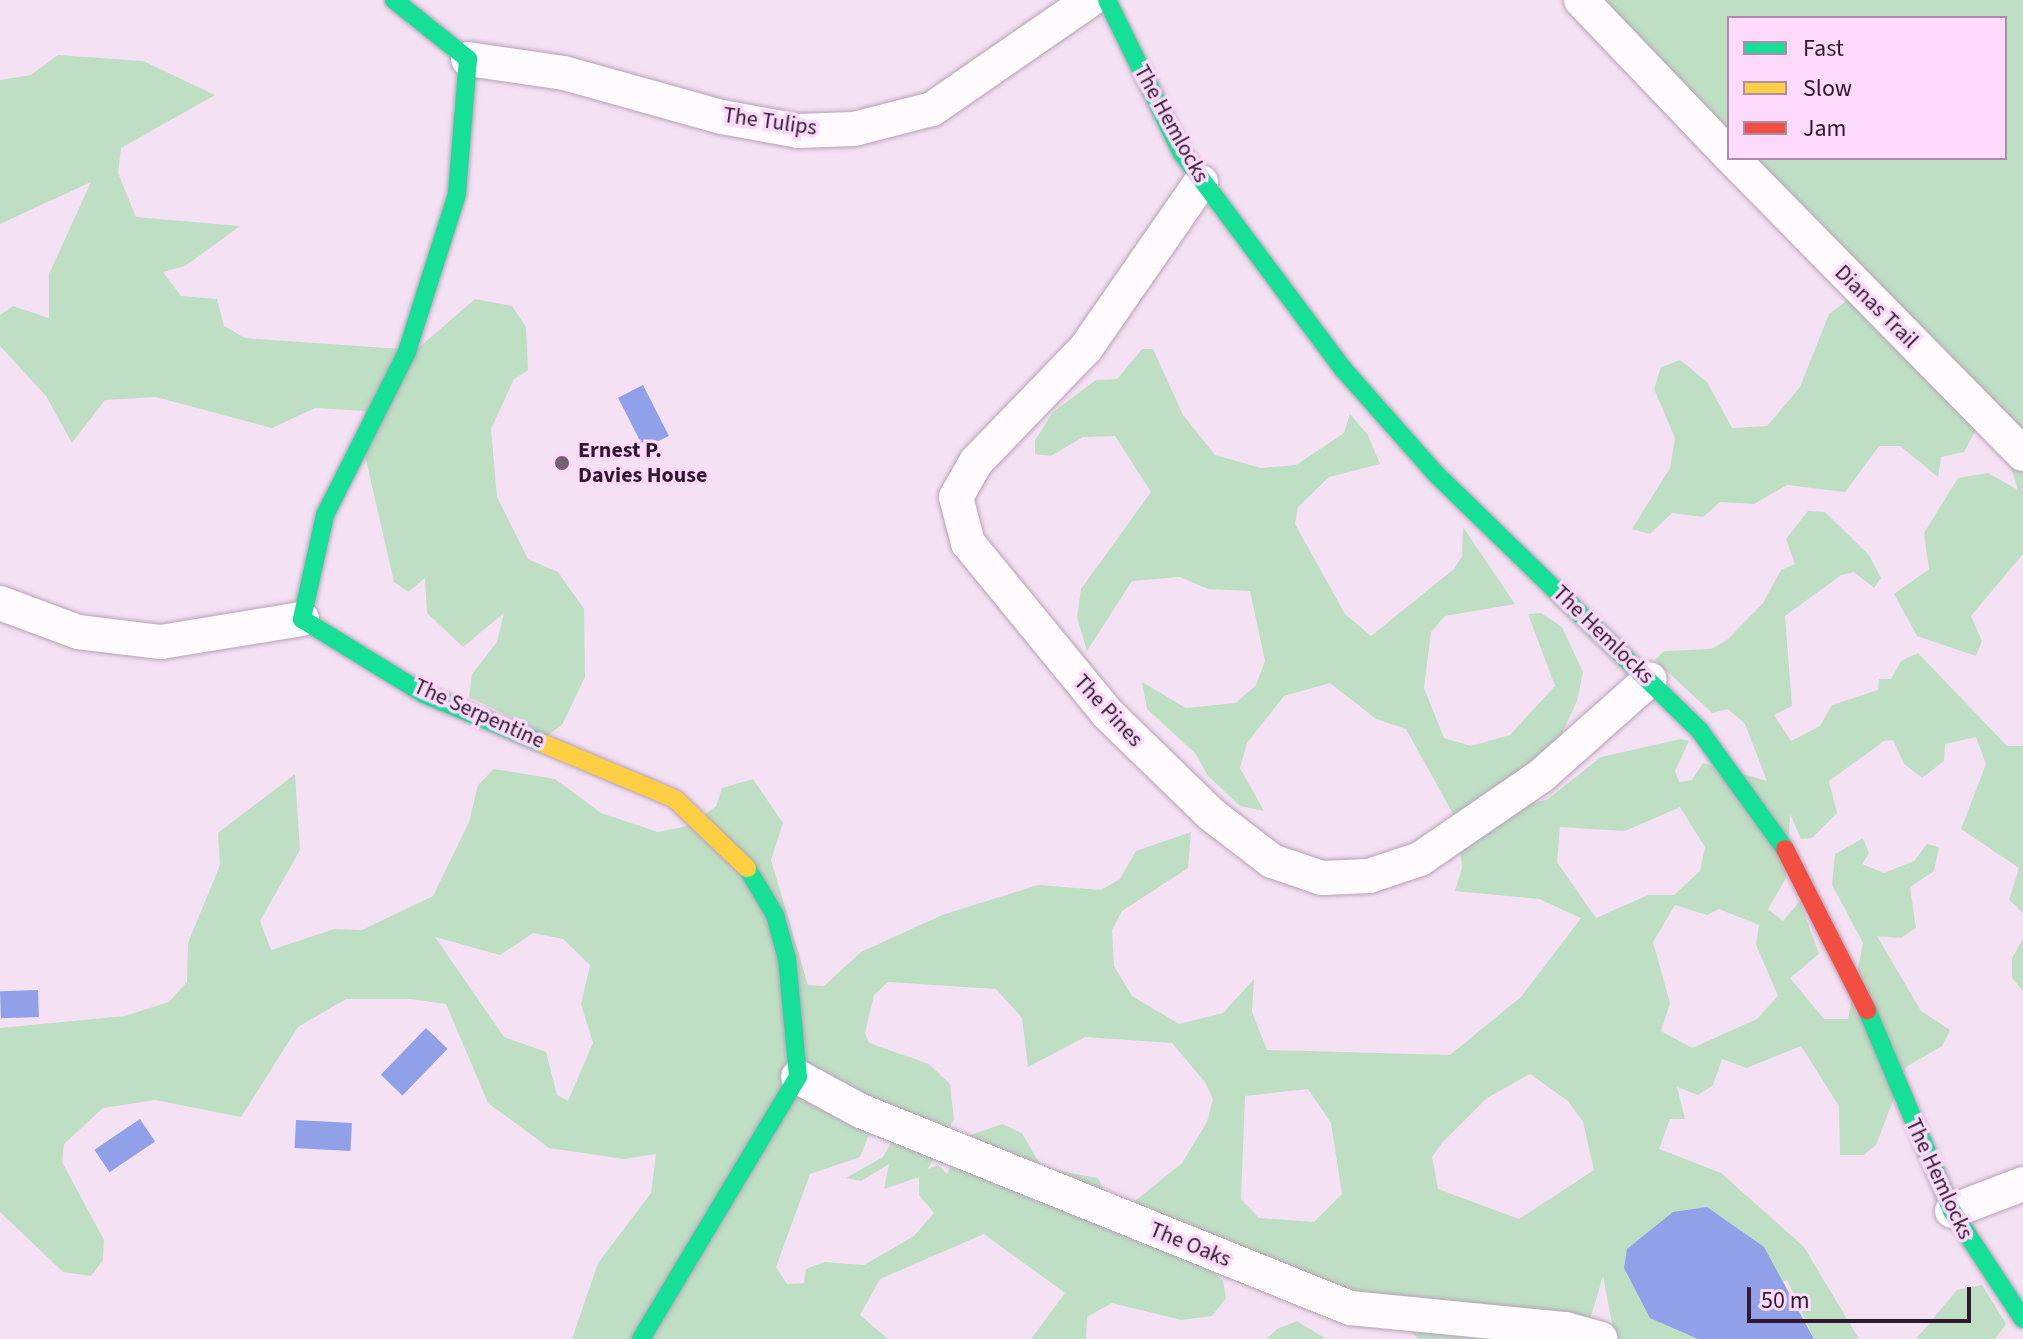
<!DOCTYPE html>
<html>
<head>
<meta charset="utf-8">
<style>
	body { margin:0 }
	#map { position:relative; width:2023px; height:1339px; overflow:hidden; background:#f5e1f4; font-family:"Source Sans 3",sans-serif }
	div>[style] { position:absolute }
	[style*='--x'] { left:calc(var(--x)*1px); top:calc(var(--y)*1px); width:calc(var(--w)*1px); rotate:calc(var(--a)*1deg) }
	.green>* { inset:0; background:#bfdfc4 }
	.water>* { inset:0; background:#90a1ea; transform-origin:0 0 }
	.roads { filter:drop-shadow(0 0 2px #b6a2b5) drop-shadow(0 0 2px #b6a2b5) }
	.street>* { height:34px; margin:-17px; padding:0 17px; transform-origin:17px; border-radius:17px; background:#fefafd }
	.fast>* { height:18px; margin:-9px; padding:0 9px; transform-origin:9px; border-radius:9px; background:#16e098 }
	.slow>* { height:18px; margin:-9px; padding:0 9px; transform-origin:9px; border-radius:9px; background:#ffcf43 }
	.jam>* { height:18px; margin:-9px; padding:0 9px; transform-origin:9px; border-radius:9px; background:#f24e42 }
	.dots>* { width:22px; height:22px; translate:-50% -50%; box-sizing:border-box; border:4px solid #fdd9fb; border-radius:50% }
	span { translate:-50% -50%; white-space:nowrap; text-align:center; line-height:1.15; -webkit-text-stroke:7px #fdd9fb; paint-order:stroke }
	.street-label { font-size:22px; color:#2f192e }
	.poi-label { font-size:22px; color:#2f192e; font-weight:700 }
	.left { translate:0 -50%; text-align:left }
	.legend { position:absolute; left:1727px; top:16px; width:280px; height:144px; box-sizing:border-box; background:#fdd9fb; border:2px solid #ab8ca9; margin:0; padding:10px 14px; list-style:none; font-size:24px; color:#2f192e }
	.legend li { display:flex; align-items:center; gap:16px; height:40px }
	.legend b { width:40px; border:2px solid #ab8ca9 }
	.scale { position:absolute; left:1747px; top:1287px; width:224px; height:36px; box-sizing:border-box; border:4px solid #2f192e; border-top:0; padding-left:10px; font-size:24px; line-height:28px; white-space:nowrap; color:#2f192e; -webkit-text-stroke:6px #fdd9fb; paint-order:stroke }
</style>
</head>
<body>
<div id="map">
	<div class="green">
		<div style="clip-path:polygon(1581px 0,2023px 0,2023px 554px,1971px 616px,1982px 641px,1976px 656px,1917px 636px,1894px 594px,1929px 569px,1924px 533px,1958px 478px,1988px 473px,2018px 490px,2007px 455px,1977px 428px,1964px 452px,1941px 457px,1938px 477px,1900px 446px,1879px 446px,1845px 492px,1787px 485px,1754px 504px,1720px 502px,1703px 517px,1672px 513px,1650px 534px,1632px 529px,1670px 468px,1675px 438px,1654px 389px,1661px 367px,1680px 360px,1707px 382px,1732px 428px,1767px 426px,1800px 387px,1829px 314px,1850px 298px,1732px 158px,2005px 158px,2005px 18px,1729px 18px,1729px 155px)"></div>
		<div style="clip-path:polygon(58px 55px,143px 61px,215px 95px,121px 148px,118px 173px,136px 217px,240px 226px,185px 266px,163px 272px,181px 296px,217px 299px,224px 326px,245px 338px,416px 350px,475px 299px,512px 306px,526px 327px,528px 370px,514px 379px,491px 429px,497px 497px,528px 559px,558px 572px,584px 609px,585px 677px,562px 725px,548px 735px,469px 697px,472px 674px,497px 642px,504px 613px,463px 647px,427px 613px,425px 578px,408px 592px,394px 582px,366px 460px,365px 411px,315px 408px,272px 428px,156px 397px,105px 400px,72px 443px,46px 396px,0 346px,0 315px,13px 306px,49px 318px,49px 274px,91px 182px,0 224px,0 80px,31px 75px)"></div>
		<div style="clip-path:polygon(evenodd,1142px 349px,1153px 349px,1183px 415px,1215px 455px,1261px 468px,1296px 465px,1344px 433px,1350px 414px,1368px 435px,1380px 464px,1329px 477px,1298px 507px,1295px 524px,1345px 614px,1371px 636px,1454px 569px,1462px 556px,1463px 527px,1515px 604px,1445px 616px,1431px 632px,1424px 688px,1444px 738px,1471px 746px,1510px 735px,1555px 686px,1528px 614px,1541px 613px,1562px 627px,1583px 672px,1577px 701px,1557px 744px,1523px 773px,1522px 806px,1548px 799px,1601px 757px,1681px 739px,1689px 741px,1675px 771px,1679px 782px,1692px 780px,1703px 763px,1767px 781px,1745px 724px,1728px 709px,1712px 713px,1655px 660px,1664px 651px,1711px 649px,1727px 640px,1763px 603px,1781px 570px,1795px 564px,1786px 539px,1808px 511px,1825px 512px,1869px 555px,1881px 578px,1874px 588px,1854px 572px,1841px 575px,1785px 616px,1792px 706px,1774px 715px,1791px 741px,1820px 726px,1832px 705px,1878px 690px,1879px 679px,1891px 679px,1901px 661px,1918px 653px,2007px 746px,2023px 746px,2023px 913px,2009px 900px,2019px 868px,1961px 829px,1986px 764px,1976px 737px,1945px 744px,1944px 761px,1922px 778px,1904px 764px,1893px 740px,1884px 741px,1829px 781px,1837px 813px,1812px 838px,1801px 839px,1790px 814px,1786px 878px,1768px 909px,1783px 921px,1800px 901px,1819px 954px,1790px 978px,1824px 1019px,1848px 1019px,1863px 943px,1832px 885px,1835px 854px,1863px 838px,1869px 853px,1862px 864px,1884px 873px,1914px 861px,1927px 844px,1939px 847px,1934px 871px,1910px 887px,1916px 928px,1901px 938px,1877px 936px,1921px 1011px,1950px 1030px,1942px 1046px,1906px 1067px,1876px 1145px,1864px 1155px,1840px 1155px,1839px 1106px,1801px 1046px,1747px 1068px,1722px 1059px,1713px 1085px,1698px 1095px,1677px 1087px,1685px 1119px,1670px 1119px,1659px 1149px,1721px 1173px,1804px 1247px,1859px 1339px,1814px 1339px,1787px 1280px,1683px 1332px,1698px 1339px,1615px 1339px,1603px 1276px,1589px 1323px,1547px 1339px,1418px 1339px,1406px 1325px,1198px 1259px,1223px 1281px,1226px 1298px,1212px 1316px,1181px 1320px,1112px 1303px,1087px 1317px,1086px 1339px,1031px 1339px,1065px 1293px,984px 1234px,880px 1279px,860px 1315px,888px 1339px,572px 1339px,598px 1263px,651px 1193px,656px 1154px,624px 1159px,549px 1148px,488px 1103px,446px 1004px,410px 999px,346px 999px,298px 1027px,241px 1117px,155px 1100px,103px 1108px,64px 1144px,62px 1162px,104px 1240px,103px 1260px,91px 1276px,63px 1272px,0 1212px,0 1028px,125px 1016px,169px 1002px,187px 982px,188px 943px,220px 865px,218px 833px,295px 774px,300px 850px,260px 921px,271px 950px,334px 929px,362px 930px,433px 896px,469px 822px,478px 785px,494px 769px,555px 779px,601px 813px,658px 832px,692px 825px,716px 806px,722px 788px,753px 779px,783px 823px,771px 860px,808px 985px,824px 986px,861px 952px,942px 915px,1038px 885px,1101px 890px,1120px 879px,1136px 851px,1191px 832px,1188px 868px,1122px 911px,1112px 930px,1114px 966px,1132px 996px,1179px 1024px,1223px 1013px,1254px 979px,1252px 1012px,1267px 1050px,1450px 1055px,1521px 997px,1581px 918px,1539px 899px,1455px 891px,1462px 868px,1457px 821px,1406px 729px,1376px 719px,1330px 683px,1284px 696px,1247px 743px,1240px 768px,1264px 811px,1240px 806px,1208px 776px,1195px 753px,1147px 709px,1142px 682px,1186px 708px,1236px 703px,1256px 685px,1265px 661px,1250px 591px,1208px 589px,1180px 577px,1132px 581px,1087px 651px,1077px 617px,1081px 589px,1151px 492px,1115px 436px,1083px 437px,1051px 456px,1035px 454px,1035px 440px,1053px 412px,1096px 380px,1117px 379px,1142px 349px,1680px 807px,1705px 847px,1700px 871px,1674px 895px,1648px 895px,1596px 918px,1557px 862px,1560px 827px,1625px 831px,1680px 807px,1142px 349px,1675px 905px,1707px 915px,1719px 909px,1759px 925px,1756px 945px,1778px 996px,1757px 1019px,1692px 1048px,1661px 1031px,1670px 1003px,1653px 942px,1675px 905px,1142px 349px,533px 933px,563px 939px,590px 965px,581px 1004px,593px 1043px,568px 1101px,557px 1095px,546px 1052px,504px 1037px,435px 937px,500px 955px,533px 933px,1142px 349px,888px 982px,996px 989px,1022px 1018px,1028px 1067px,1085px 1037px,1172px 1043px,1205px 1082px,1213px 1099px,1207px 1122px,1182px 1163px,1124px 1210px,1110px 1202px,1098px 1178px,1042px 1168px,1022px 1133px,1002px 1124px,965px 1137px,947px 1174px,938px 1165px,928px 1169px,954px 1119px,950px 1084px,929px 1064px,869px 1043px,865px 1033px,874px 995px,888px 982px,1142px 349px,1530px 1074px,1568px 1101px,1583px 1122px,1594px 1170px,1519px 1219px,1438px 1189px,1432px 1157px,1442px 1143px,1487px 1098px,1530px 1074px,1142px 349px,1308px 1089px,1331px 1123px,1342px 1194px,1314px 1222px,1259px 1218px,1241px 1199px,1245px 1096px,1308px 1089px,1142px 349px,871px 1129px,891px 1143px,883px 1157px,846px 1178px,861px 1181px,889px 1164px,884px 1189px,919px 1177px,919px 1195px,934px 1213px,914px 1236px,864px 1265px,824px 1262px,806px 1269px,804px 1283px,787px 1284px,776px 1267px,810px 1174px,860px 1157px,871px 1129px)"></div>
		<div style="clip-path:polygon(2023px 939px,2023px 991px,2012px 978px,2012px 958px)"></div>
		<div style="clip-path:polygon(1982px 1285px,2006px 1324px,1995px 1339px,1916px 1339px,1957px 1290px)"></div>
		<div style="clip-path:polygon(1297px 1321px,1326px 1339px,1267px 1339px,1277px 1329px)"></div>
	</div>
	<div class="water">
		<div style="left:643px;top:385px;width:57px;height:28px;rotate:63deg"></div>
		<div style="left:38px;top:990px;width:27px;height:38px;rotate:88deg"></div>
		<div style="left:426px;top:1028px;width:30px;height:65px;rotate:44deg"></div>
		<div style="left:140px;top:1119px;width:27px;height:55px;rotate:56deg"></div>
		<div style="left:296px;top:1120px;width:56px;height:28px;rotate:3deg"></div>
		<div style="clip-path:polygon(1707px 1207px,1764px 1247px,1814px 1339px,1698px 1339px,1650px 1318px,1624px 1268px,1627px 1249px,1673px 1212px)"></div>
	</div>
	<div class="roads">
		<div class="street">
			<div style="--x:1581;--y:0;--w:214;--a:46.3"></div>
			<div style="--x:468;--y:59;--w:97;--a:8.3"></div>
			<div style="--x:564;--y:73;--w:164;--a:15.6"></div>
			<div style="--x:722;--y:117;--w:77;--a:10.4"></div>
			<div style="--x:798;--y:131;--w:56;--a:-2"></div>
			<div style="--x:854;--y:129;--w:81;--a:-14.4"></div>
			<div style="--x:932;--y:109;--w:192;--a:-34.6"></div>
			<div style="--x:1732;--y:158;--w:415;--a:45.5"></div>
			<div style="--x:1201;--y:182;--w:202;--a:124.7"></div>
			<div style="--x:1086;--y:348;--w:158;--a:134"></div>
			<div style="--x:976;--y:462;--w:40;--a:119.7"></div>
			<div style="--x:956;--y:497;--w:48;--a:75.4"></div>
			<div style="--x:968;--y:543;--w:220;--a:50.7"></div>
			<div style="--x:1107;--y:713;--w:146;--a:44.2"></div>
			<div style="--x:1212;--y:815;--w:76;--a:37.5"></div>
			<div style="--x:1272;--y:861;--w:53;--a:18.8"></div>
			<div style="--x:1322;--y:878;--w:47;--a:-2.4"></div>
			<div style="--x:1369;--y:876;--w:54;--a:-18.4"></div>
			<div style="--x:1420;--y:859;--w:148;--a:-34.5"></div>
			<div style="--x:1542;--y:775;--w:144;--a:-41.6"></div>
			<div style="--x:0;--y:603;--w:83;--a:20.4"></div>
			<div style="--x:78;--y:632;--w:84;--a:6.9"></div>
			<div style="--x:161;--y:642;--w:143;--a:-9.3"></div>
			<div style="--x:798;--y:1077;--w:72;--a:28.4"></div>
			<div style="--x:861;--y:1111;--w:527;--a:21.94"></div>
			<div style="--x:1350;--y:1308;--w:217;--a:5.6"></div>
			<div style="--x:1566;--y:1329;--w:36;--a:16"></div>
			<div style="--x:1952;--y:1211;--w:76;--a:-20.8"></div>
		</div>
		<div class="fast">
			<div style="--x:394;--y:0;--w:95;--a:38.6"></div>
			<div style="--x:468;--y:59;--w:135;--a:94.7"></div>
			<div style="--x:457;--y:194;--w:166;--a:107.6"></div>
			<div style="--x:407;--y:352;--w:182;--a:116.7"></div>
			<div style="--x:325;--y:515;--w:107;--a:102.5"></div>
			<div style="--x:302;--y:619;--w:143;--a:31.6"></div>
			<div style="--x:424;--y:694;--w:128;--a:22.6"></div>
			<div style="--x:1107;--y:0;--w:170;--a:63.9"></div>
			<div style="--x:1182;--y:153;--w:271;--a:53.3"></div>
			<div style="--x:1344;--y:370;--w:137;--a:48.5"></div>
			<div style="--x:1435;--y:473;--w:370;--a:44.2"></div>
			<div style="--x:1700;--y:731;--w:145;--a:54.2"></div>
			<div style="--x:1867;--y:1010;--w:218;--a:67.1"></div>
			<div style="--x:1952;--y:1211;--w:129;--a:56.7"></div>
			<div style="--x:641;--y:1339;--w:305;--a:-59.1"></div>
			<div style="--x:798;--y:1077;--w:119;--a:-95.3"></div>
			<div style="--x:787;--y:959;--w:46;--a:-105.3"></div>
			<div style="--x:775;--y:915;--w:55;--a:-120.8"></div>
		</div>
		<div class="slow">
			<div style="--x:542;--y:743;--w:144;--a:22.8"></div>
			<div style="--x:675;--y:799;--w:100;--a:43.8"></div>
		</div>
		<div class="jam">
			<div style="--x:1785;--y:849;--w:181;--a:63"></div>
		</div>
	</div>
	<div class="dots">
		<div style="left:562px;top:463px;background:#745f73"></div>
	</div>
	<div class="street-label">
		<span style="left:770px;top:122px;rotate:8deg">The Tulips</span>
		<span style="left:1171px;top:124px;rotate:61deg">The Hemlocks</span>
		<span style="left:1876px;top:307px;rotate:45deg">Dianas Trail</span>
		<span style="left:1603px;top:635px;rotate:44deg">The Hemlocks</span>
		<span style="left:1108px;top:711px;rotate:47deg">The Pines</span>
		<span style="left:479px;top:714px;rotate:24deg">The Serpentine</span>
		<span style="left:1939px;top:1179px;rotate:65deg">The Hemlocks</span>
		<span style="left:1190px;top:1245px;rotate:22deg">The Oaks</span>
	</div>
	<div class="poi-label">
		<span class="left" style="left:578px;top:463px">Ernest P.<br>Davies House</span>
	</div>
	<ul class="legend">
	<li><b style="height:10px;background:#16e098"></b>Fast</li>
	<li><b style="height:10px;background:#ffcf43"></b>Slow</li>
	<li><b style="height:10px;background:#f24e42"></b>Jam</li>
	</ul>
	<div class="scale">50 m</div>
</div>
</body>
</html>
